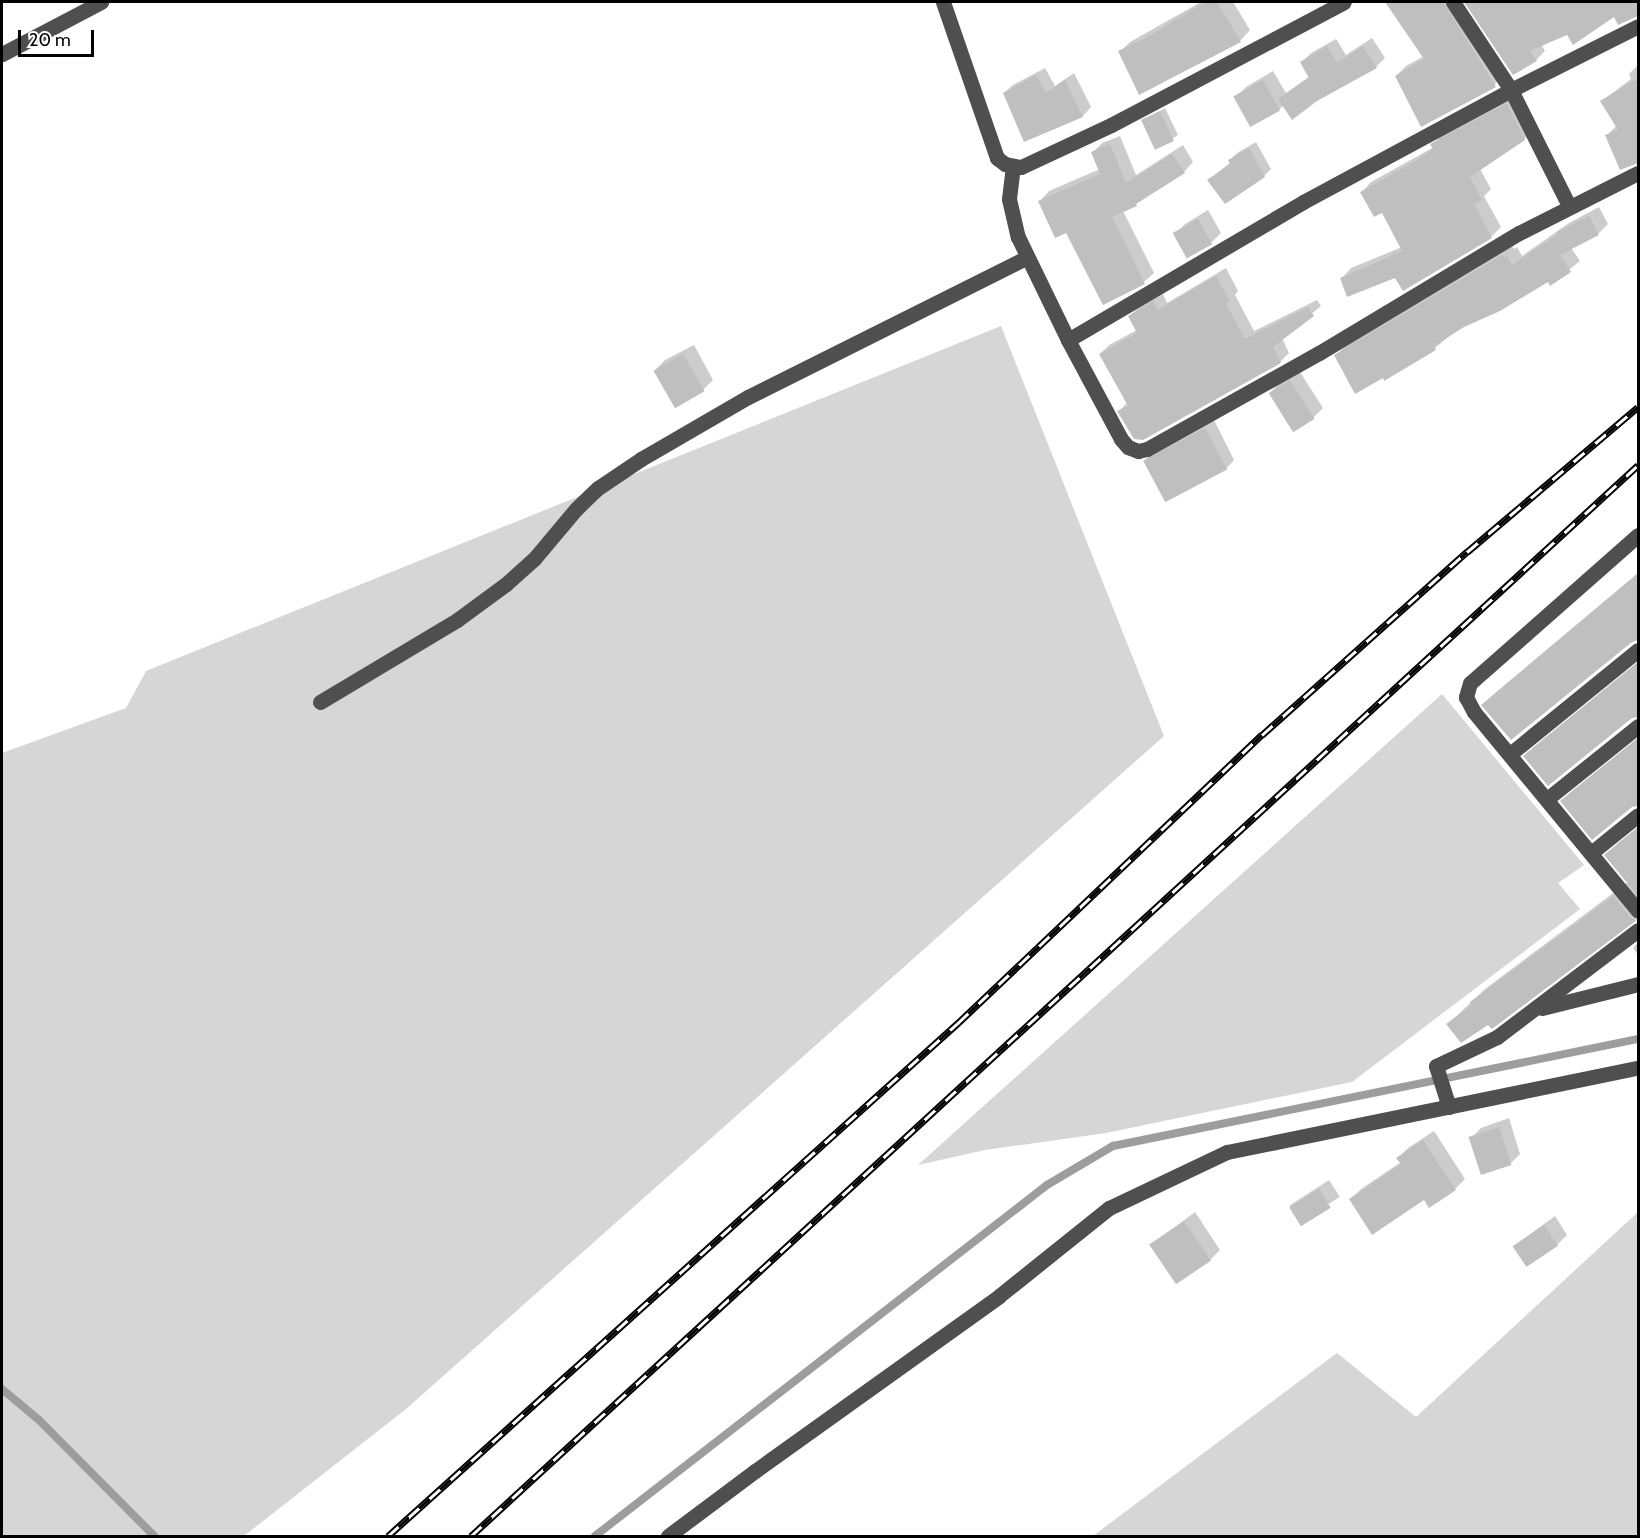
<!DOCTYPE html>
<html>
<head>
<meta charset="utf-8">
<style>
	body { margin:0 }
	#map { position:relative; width:1640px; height:1538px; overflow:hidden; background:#fff; font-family:Cabin,sans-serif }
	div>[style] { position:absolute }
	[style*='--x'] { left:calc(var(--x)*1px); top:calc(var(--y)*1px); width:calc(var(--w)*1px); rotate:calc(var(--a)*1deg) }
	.green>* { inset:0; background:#d6d6d6 }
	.shadow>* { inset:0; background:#0003; transform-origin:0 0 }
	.stream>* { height:8px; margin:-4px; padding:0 4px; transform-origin:4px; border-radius:4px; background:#9d9d9d }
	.building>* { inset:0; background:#bfbfbf; transform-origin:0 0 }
	.minor>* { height:15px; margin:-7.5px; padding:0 7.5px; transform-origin:7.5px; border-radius:7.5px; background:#4f4f4f }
	.rail>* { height:7px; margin-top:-3.5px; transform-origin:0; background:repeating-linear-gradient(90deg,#fff 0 14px,#000 0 28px); box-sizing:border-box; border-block:2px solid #000 }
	span { translate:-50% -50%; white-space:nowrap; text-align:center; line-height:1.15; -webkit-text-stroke:4.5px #fff; paint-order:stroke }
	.frame { position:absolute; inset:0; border:3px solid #000; pointer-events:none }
	.scale { position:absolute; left:18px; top:30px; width:76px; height:27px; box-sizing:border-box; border:3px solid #000; border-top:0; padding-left:8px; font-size:18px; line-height:21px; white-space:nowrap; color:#000; -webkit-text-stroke:4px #fff; paint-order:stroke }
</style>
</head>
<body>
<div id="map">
	<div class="green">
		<div style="clip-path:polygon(1001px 326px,1164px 736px,406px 1409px,244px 1536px,2px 1536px,2px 753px,126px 708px,146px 671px)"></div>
		<div style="clip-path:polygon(1442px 694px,1584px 865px,1558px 883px,1580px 909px,1352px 1082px,1106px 1133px,985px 1150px,918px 1165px)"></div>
		<div style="clip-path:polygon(1638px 1212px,1638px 1536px,1093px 1536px,1337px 1353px,1416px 1417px)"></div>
	</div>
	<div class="shadow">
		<div style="clip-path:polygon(1201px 2px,1233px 2px,1250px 30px,1241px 40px,1140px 93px,1120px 52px,1130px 42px)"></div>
		<div style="clip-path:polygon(1396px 2px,1457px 2px,1504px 75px,1494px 85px,1396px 76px,1406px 66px,1424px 56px,1391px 7px)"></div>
		<div style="clip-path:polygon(1466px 2px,1638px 2px,1638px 16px,1615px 14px,1541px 44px,1545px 51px,1536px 60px,1513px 73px)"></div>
		<div style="clip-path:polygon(1372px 38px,1385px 58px,1376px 67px,1284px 105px,1279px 110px,1236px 97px,1246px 87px,1273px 71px,1286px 93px,1310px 76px,1302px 62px,1311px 53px,1336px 39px,1346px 55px)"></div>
		<div style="clip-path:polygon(1638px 65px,1638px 161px,1621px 168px,1607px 135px,1617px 125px,1602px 101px,1631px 79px,1629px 74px)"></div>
		<div style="clip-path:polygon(1045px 68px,1055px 86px,1074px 73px,1091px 107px,1083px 116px,1024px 140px,1004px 93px,1013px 85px)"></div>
		<div style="clip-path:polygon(1517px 95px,1534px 130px,1524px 139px,1480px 169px,1491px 189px,1484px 196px,1501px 227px,1492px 236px,1403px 289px,1396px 276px,1342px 278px,1351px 268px,1402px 247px,1382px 211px,1362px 192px,1371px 182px,1434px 147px,1432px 145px,1442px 135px)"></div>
		<div style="clip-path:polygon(1165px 108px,1178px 135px,1157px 148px,1146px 119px)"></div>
		<div style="clip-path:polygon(1120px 136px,1136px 175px,1183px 145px,1193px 162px,1184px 172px,1123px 211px,1154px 273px,1144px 282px,1066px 231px,1040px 201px,1049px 191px,1100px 169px,1093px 152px,1102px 143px)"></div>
		<div style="clip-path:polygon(1256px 142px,1271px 169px,1264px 176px,1209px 180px,1231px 162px,1230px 160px,1237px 153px)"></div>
		<div style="clip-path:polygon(1599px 207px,1608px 224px,1598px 234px,1571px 248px,1580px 261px,1551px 284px,1548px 280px,1463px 325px,1435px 348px,1336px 355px,1346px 345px,1512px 246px,1514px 249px,1517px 247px,1522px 256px,1569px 223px)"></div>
		<div style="clip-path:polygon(1208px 210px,1221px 233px,1211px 243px,1188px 256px,1175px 234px,1185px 224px)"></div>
		<div style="clip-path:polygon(1226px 268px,1238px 291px,1235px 295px,1254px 331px,1317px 300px,1321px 306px,1282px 338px,1289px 353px,1280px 362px,1119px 411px,1128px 402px,1100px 354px,1109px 345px,1137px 330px,1130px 316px,1138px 308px,1163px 294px,1167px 303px)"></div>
		<div style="clip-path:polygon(694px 345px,713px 380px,703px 390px,655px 370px,665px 360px)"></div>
		<div style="clip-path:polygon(1300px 372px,1323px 408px,1313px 418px,1292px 430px,1270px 393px,1280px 383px)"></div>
		<div style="clip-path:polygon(1214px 420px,1234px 460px,1226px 469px,1145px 460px,1153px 452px)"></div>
		<div style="clip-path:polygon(1638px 574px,1638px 640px,1493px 695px)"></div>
		<div style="clip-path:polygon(1638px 662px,1638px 716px,1525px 756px,1535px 746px)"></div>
		<div style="clip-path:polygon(1638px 738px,1638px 805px,1562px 801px,1572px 791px)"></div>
		<div style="clip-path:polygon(1638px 827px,1638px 916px,1492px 1027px,1488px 1023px,1448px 1024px,1485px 989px,1628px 882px,1616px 845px)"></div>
		<div style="clip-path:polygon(1638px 942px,1638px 955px,1633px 948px)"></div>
		<div style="clip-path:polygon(1509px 1118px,1520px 1154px,1510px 1164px,1471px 1138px,1481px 1128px)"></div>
		<div style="clip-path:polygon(1434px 1131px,1465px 1179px,1455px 1189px,1424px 1198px,1351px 1199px,1361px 1189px,1401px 1162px,1398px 1158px,1408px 1148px)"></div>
		<div style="left:1329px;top:1180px;width:20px;height:47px;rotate:57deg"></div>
		<div style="clip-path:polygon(1195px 1212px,1220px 1250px,1210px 1260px,1151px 1245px)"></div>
		<div style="clip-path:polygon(1555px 1216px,1567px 1235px,1557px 1245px,1514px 1246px)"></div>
	</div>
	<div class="stream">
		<div style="--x:2;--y:1389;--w:48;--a:40"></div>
		<div style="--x:39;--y:1420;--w:163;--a:45.2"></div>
		<div style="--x:595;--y:1536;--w:572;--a:-37.83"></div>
		<div style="--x:1047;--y:1185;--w:77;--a:-30.6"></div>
		<div style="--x:1113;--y:1146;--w:536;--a:-11.52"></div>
	</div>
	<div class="building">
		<div style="clip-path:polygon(1205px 2px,1217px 2px,1241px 42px,1139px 95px,1118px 51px,1146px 38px)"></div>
		<div style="clip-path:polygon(1385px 2px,1443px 2px,1496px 87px,1421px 127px,1395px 76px,1424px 59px)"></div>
		<div style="clip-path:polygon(1464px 2px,1638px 2px,1638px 16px,1618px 25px,1614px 17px,1573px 45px,1567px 35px,1530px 51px,1537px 61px,1513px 75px)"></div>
		<div style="clip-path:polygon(1327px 46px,1337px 63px,1363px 46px,1377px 68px,1317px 101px,1292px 120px,1278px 99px,1309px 78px,1300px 62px)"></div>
		<div style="clip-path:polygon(1036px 75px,1046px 93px,1065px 80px,1083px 117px,1024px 142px,1003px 93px)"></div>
		<div style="clip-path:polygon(1638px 78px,1638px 163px,1620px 170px,1605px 135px,1618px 130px,1600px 101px)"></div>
		<div style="left:1263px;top:80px;width:35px;height:34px;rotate:61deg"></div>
		<div style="clip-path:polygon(1507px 103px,1525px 140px,1470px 177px,1482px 200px,1474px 204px,1492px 238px,1403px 291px,1395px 278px,1347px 297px,1340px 278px,1402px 251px,1382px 213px,1374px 217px,1360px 192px,1412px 163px,1433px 149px,1430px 144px)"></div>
		<div style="left:1160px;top:111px;width:33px;height:21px;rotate:65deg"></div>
		<div style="clip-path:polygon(1110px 144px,1126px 183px,1172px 154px,1185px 173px,1136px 204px,1137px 206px,1112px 217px,1145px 284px,1103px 305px,1066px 233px,1055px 238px,1038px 201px,1100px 174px,1091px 152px)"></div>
		<div style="clip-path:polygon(1249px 148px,1265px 177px,1225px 204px,1207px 180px,1230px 164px,1228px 160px)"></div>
		<div style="clip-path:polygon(1589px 216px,1599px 235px,1560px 255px,1571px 272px,1550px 286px,1548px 282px,1500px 311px,1464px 327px,1434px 346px,1436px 350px,1384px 381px,1383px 378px,1355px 394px,1334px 355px,1502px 255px,1504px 257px,1507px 256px,1512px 265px,1558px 234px,1557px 232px)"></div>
		<div style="left:1198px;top:219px;width:29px;height:29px;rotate:61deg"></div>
		<div style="clip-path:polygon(1216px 276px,1230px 301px,1226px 304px,1245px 339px,1308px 307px,1314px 316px,1273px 347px,1281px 363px,1143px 440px,1134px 439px,1117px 411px,1128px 406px,1099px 354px,1137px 333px,1128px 316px,1153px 301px,1158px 310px)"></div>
		<div style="left:683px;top:354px;width:43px;height:34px;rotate:60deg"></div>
		<div style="left:1290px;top:380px;width:46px;height:25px;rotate:58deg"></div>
		<div style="left:1205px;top:428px;width:47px;height:70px;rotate:62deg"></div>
		<div style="clip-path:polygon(1638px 573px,1638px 640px,1632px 642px,1511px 740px,1481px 705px)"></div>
		<div style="clip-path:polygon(1638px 662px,1638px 717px,1632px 718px,1548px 786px,1523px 756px)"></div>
		<div style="clip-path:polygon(1638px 738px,1638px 806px,1632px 807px,1592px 840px,1560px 801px)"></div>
		<div style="clip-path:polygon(1638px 827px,1638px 896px,1604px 855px)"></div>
		<div style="clip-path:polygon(1613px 896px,1630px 917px,1637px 920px,1492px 1029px,1488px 1025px,1461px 1043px,1446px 1024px,1472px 1005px,1470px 1002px)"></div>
		<div style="left:1499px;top:1127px;width:40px;height:32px;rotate:72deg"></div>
		<div style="clip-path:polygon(1423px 1140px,1456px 1190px,1429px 1208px,1424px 1200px,1372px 1235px,1349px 1199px,1401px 1164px,1396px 1158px)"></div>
		<div style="left:1319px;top:1189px;width:22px;height:35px;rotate:58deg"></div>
		<div style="left:1184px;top:1221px;width:48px;height:42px;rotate:56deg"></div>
		<div style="left:1544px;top:1225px;width:25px;height:38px;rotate:56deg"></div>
	</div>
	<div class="minor">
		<div style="--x:943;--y:2;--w:165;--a:70.9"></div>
		<div style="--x:997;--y:158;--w:10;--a:37"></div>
		<div style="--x:1005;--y:164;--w:16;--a:11"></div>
		<div style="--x:1021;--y:167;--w:99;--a:-25"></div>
		<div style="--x:1111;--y:125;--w:263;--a:-27.8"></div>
		<div style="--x:1453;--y:2;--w:105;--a:56.6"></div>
		<div style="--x:1511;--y:90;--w:130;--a:63.4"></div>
		<div style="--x:2;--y:54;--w:112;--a:-27.7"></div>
		<div style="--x:1013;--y:166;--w:33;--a:97"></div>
		<div style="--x:1009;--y:199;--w:39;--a:77"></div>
		<div style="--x:1018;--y:237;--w:114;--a:64.1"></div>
		<div style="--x:1068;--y:340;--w:112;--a:61.8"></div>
		<div style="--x:1121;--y:439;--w:11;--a:49"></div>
		<div style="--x:1128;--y:447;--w:11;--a:22"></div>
		<div style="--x:1138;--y:451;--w:9;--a:-13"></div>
		<div style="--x:1147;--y:449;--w:197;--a:-29.2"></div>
		<div style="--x:1319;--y:353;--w:233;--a:-31"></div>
		<div style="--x:1519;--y:233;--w:133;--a:-26.8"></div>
		<div style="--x:1068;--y:340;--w:273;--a:-30.4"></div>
		<div style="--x:1303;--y:202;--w:236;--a:-28.3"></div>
		<div style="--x:1511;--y:90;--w:142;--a:-26.7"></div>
		<div style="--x:1638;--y:535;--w:224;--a:138.6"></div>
		<div style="--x:1470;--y:683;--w:15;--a:106"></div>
		<div style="--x:1466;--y:697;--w:17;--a:62"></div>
		<div style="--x:1474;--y:712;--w:258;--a:50.5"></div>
		<div style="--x:320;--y:702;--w:160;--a:-30.9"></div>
		<div style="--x:457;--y:620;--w:61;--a:-36.3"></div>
		<div style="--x:506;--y:584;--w:38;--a:-42"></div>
		<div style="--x:534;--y:559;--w:65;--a:-50"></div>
		<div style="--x:576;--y:509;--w:30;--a:-44"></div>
		<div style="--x:598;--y:488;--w:52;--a:-34"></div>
		<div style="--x:641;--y:459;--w:124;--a:-30.1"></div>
		<div style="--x:748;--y:397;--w:312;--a:-26.6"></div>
		<div style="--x:1510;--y:754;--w:165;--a:-39.1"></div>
		<div style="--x:1547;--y:799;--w:117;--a:-38.7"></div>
		<div style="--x:1591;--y:853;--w:60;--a:-39"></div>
		<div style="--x:1542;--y:1008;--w:99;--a:-14"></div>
		<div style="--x:1449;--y:1107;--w:43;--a:-107.6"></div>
		<div style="--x:1436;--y:1066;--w:68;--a:-25.4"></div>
		<div style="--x:1497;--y:1037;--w:177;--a:-37.2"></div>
		<div style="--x:668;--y:1536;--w:109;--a:-36.8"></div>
		<div style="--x:755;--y:1471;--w:300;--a:-35.6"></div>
		<div style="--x:999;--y:1296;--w:141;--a:-38.7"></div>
		<div style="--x:1109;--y:1208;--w:131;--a:-25.4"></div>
		<div style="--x:1227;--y:1152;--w:419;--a:-11.6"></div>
	</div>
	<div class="rail">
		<div style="--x:388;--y:1536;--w:767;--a:-41.99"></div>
		<div style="--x:958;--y:1023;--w:419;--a:-43.5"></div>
		<div style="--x:1262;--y:735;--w:275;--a:-41.8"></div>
		<div style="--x:1467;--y:552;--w:224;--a:-40.3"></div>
		<div style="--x:471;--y:1536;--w:1584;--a:-42.54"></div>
	</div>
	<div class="frame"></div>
	<div class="scale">20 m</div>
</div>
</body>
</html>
